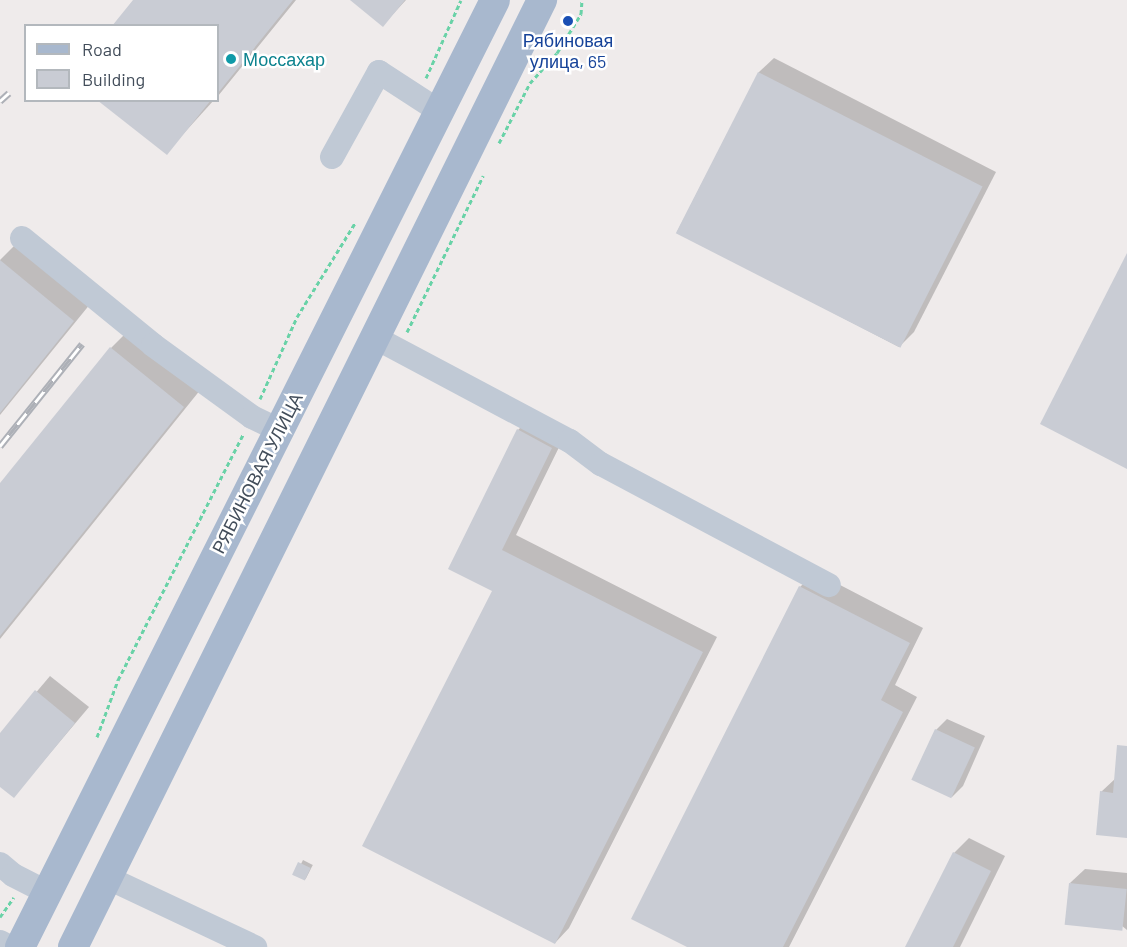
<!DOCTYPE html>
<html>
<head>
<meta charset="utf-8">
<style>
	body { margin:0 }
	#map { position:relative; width:1127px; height:947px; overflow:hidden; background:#efebeb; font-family:Barlow,sans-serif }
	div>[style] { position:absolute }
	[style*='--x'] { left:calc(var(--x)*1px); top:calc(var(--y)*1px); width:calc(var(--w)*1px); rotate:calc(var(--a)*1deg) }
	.shadow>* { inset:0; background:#0003; transform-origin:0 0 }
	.building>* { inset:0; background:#c9ccd4; transform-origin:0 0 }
	.path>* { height:3px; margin-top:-1.5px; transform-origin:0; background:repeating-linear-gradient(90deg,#69d2a7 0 4.5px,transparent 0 7.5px) }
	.minor>* { height:24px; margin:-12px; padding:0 12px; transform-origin:12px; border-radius:12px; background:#c0c9d5 }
	.major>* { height:30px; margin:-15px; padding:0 15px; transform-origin:15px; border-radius:15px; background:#a8b8ce }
	.rail>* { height:7px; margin-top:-3.5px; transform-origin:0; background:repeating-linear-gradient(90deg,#fff 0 14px,#adb0b7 0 28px); box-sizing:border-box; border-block:2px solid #adb0b7 }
	.dots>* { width:16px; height:16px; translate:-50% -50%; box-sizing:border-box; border:3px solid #fff; border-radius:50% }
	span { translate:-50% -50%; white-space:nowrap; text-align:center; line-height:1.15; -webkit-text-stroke:5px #fff; paint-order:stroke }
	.transit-label { font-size:18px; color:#164399 }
	.culture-label { font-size:18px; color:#0d838f }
	.left { translate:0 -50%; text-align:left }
	.street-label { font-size:18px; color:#424d5a }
	.legend { position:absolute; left:24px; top:24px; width:195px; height:78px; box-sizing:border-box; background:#fff; border:2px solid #b3b8bd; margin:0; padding:8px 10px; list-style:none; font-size:18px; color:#424d5a }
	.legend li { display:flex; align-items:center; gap:12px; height:30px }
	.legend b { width:30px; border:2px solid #b3b8bd }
</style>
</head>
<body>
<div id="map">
	<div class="shadow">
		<div style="clip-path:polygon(135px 0,296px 0,218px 96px,218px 26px)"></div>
		<div style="clip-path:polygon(354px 0,406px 0,383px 25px)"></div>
		<div style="clip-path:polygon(774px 58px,996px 172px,914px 332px,899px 347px,677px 232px,759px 72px)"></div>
		<div style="clip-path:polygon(100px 100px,214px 100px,166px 153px)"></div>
		<div style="clip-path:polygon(21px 239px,95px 298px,0 415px,0 260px)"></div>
		<div style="clip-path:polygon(133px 326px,205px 384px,0 639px,0 485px,111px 348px)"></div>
		<div style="clip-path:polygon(533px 415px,566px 433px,516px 535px,717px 637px,569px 928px,555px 943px,494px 590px,518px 430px)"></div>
		<div style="clip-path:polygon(815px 572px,923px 628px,895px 685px,917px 697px,789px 947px,690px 947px,800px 587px)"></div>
		<div style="clip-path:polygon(50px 676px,89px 707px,14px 796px,0 785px,0 735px)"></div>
		<div style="clip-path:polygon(947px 719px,985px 736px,963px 786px,952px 797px,936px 730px)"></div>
		<div style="clip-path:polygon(1127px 753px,1127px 836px,1101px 792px,1116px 778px)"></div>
		<div style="clip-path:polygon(969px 838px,1005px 856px,960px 947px,907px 947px,954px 853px)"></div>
		<div style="left:303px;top:860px;width:11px;height:16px;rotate:27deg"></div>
		<div style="clip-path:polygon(1085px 869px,1127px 873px,1127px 930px,1070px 883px)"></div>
	</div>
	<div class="building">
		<div style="clip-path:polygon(133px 0,293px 0,218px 93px,218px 26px,112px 26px)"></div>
		<div style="clip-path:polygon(350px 0,405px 0,383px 27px)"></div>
		<div style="left:758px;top:72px;width:252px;height:181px;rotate:27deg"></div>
		<div style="clip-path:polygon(97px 100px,211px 100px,167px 155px)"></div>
		<div style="clip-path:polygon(1127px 253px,1127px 469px,1040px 424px)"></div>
		<div style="clip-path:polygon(0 260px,74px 321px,0 413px)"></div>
		<div style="clip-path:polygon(110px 347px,184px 407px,0 636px,0 483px)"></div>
		<div style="clip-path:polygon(517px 429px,552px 448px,502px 550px,703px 652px,555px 944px,362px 846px,492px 591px,448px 569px)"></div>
		<div style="clip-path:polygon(799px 586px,910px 643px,881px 700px,903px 712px,783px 947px,687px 947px,631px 919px)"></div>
		<div style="clip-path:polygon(35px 690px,75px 723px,14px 798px,0 787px,0 733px)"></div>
		<div style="left:935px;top:729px;width:44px;height:56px;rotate:25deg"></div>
		<div style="clip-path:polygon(1117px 745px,1127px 746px,1127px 838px,1096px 835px,1100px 791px,1113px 793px)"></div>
		<div style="clip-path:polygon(953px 852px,991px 871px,953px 947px,905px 947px)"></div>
		<div style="left:298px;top:862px;width:14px;height:14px;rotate:25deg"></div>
		<div style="left:1069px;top:883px;width:58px;height:42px;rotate:6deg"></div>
	</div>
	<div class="path">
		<div style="--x:426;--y:78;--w:85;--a:-65.8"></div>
		<div style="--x:499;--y:143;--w:68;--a:-62.7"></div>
		<div style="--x:530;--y:83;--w:40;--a:-48"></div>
		<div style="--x:557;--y:53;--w:46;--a:-58.4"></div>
		<div style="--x:581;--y:14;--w:14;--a:-86"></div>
		<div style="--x:407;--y:332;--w:174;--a:-64"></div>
		<div style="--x:260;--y:399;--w:90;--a:-65.7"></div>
		<div style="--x:297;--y:317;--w:110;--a:-58.3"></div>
		<div style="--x:97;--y:737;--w:61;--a:-69.8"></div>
		<div style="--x:118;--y:680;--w:275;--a:-63"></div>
		<div style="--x:0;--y:917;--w:24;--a:-55"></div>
	</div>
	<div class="minor">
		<div style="--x:332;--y:157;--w:97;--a:-61.1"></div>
		<div style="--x:379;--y:72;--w:72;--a:33"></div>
		<div style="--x:22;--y:238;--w:169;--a:39.2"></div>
		<div style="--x:153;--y:345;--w:122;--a:36"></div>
		<div style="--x:252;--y:417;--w:30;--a:26"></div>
		<div style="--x:374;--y:337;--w:222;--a:28"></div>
		<div style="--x:570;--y:441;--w:39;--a:37"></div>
		<div style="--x:601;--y:464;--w:258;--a:28"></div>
		<div style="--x:0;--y:864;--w:17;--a:40"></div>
		<div style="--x:13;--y:875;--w:39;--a:27"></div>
		<div style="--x:106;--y:877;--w:165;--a:25.2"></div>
		<div style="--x:0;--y:942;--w:11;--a:27"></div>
	</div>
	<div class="major">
		<div style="--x:20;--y:947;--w:1059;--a:-63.36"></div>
		<div style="--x:73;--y:947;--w:1057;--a:-63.65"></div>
	</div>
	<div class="rail">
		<div style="--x:0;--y:101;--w:12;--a:-42"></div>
		<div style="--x:0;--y:446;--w:131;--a:-51.2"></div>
	</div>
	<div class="dots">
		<div style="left:568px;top:21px;background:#1a4fb4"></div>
		<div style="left:231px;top:59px;background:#0f9aa8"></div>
	</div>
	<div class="transit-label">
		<span style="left:568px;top:51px">Рябиновая<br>улица, 65</span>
	</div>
	<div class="culture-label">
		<span class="left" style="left:243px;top:59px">Моссахар</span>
	</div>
	<div class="street-label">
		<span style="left:257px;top:473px;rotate:-63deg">РЯБИНОВАЯ УЛИЦА</span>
	</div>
	<ul class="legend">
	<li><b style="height:8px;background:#a8b8ce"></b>Road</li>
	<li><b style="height:16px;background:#c9ccd4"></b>Building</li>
	</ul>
</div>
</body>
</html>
